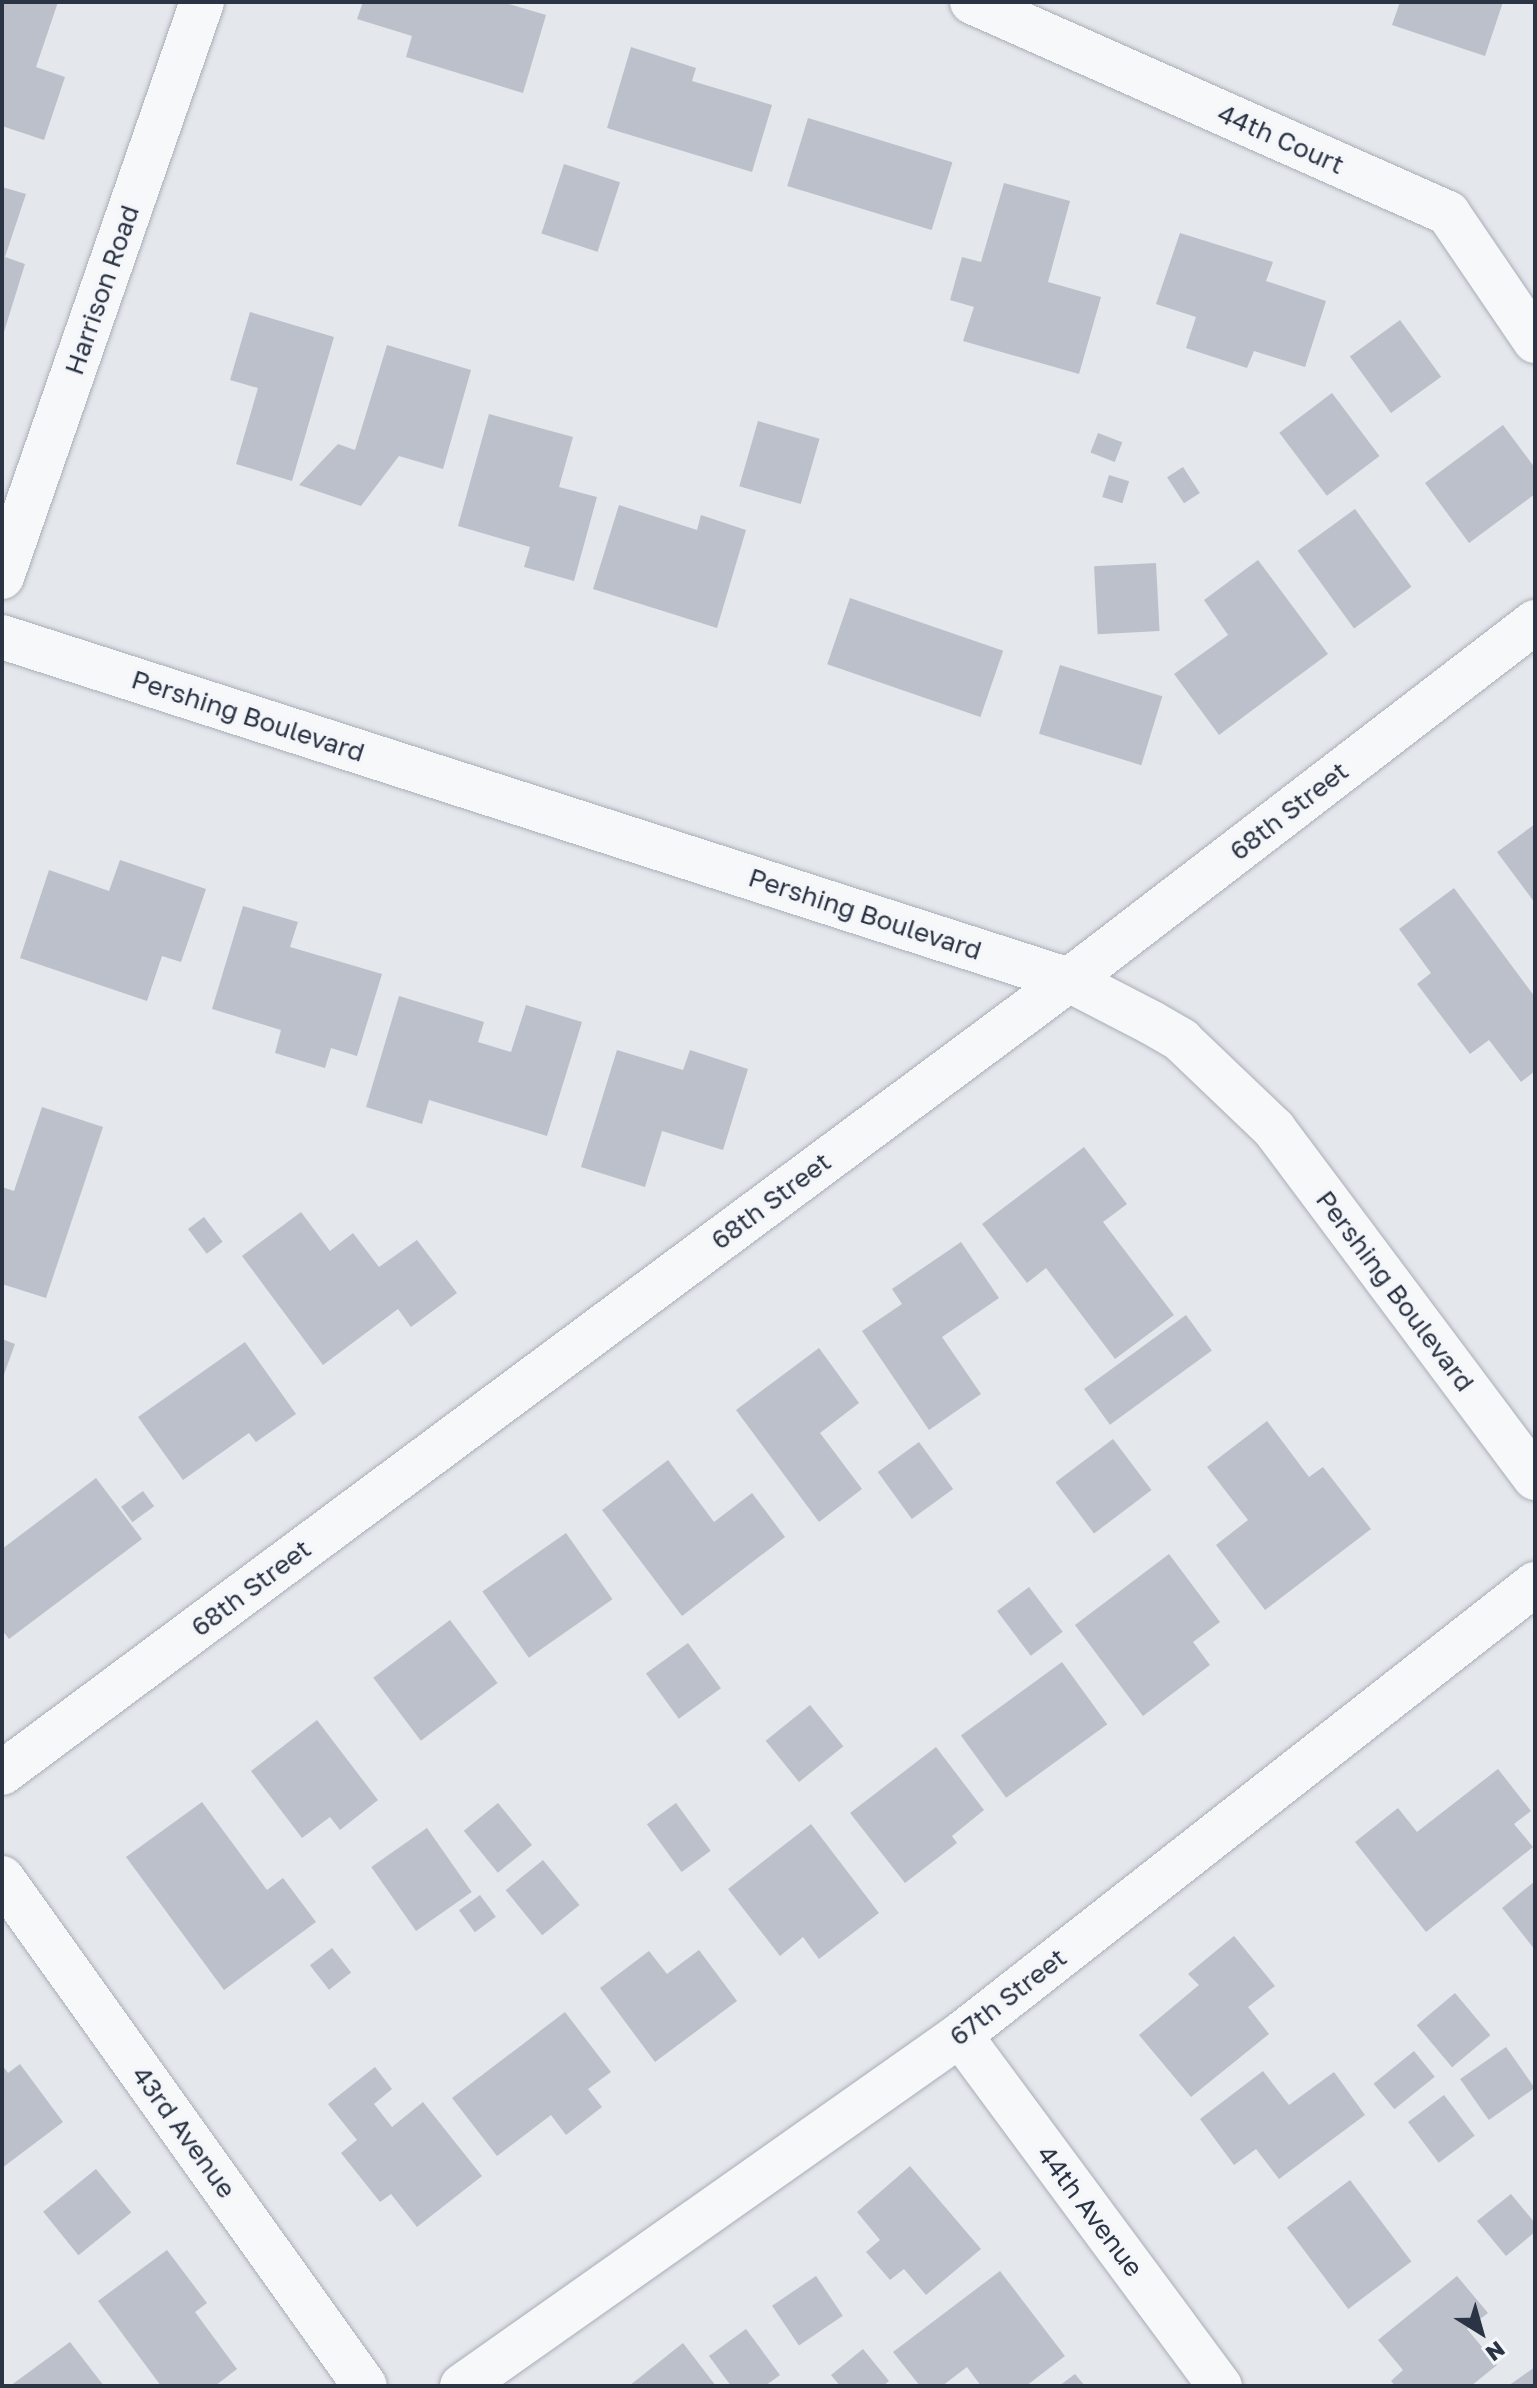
<!DOCTYPE html>
<html>
<head>
<meta charset="utf-8">
<style>
	body { margin:0 }
	#map { position:relative; width:1537px; height:2388px; overflow:hidden; background:#e4e7ec; font-family:"Golos Text",sans-serif }
	div>[style] { position:absolute }
	[style*='--x'] { left:calc(var(--x)*1px); top:calc(var(--y)*1px); width:calc(var(--w)*1px); rotate:calc(var(--a)*1deg) }
	.building>* { inset:0; background:#bbc0ca; transform-origin:0 0 }
	.roads { filter:drop-shadow(0 0 2px #a9aeb7) drop-shadow(0 0 2px #a9aeb7) }
	.minor>* { height:44px; margin:-22px; padding:0 22px; transform-origin:22px; border-radius:22px; background:#f7f8fa }
	span { translate:-50% -50%; white-space:nowrap; text-align:center; line-height:1.15; -webkit-text-stroke:7px #f4f6f9; paint-order:stroke }
	.street-label { font-size:26px; color:#2b3445 }
	.frame { position:absolute; inset:0; border:4px solid #2b3445; pointer-events:none }
	.north { position:absolute; left:1441px; top:2292px; width:80px; height:80px; -webkit-text-stroke:6px #f4f6f9; paint-order:stroke; rotate:143deg; font-size:22px; font-weight:700; line-height:32px; text-align:center; color:#2b3445 }
	.north::after { content:''; display:block; margin:auto; width:28px; height:36px; background:#2b3445; clip-path:polygon(50% 0,100% 100%,50% 72%,0 100%) }
</style>
</head>
<body>
<div id="map">
	<div class="building">
		<div style="clip-path:polygon(2px 2px,58px 2px,36px 67px,65px 77px,44px 140px,2px 126px)"></div>
		<div style="clip-path:polygon(363px 2px,502px 2px,546px 15px,523px 93px,406px 57px,412px 36px,357px 19px)"></div>
		<div style="clip-path:polygon(1400px 2px,1503px 2px,1485px 56px,1392px 25px)"></div>
		<div style="clip-path:polygon(631px 47px,696px 68px,692px 81px,772px 105px,752px 172px,607px 128px)"></div>
		<div style="left:808px;top:118px;width:151px;height:71px;rotate:17deg"></div>
		<div style="left:564px;top:164px;width:59px;height:73px;rotate:18deg"></div>
		<div style="clip-path:polygon(1004px 183px,1070px 201px,1048px 282px,1101px 297px,1079px 374px,963px 341px,974px 307px,950px 300px,962px 257px,981px 262px)"></div>
		<div style="clip-path:polygon(2px 187px,26px 194px,5px 257px,25px 264px,3px 335px)"></div>
		<div style="clip-path:polygon(1180px 233px,1273px 262px,1266px 281px,1326px 301px,1305px 367px,1254px 351px,1247px 368px,1186px 348px,1196px 317px,1156px 304px)"></div>
		<div style="clip-path:polygon(250px 312px,334px 337px,292px 481px,236px 464px,258px 388px,230px 380px)"></div>
		<div style="left:1400px;top:320px;width:70px;height:62px;rotate:54deg"></div>
		<div style="clip-path:polygon(387px 345px,471px 370px,443px 469px,399px 456px,361px 506px,299px 485px,338px 444px,355px 450px)"></div>
		<div style="left:1332px;top:393px;width:79px;height:66px;rotate:53deg"></div>
		<div style="clip-path:polygon(489px 414px,573px 437px,559px 487px,597px 497px,574px 581px,524px 567px,530px 547px,458px 526px)"></div>
		<div style="left:758px;top:421px;width:64px;height:68px;rotate:16deg"></div>
		<div style="clip-path:polygon(1503px 425px,1535px 468px,1535px 494px,1469px 543px,1425px 483px)"></div>
		<div style="left:1098px;top:433px;width:26px;height:21px;rotate:21deg"></div>
		<div style="left:1183px;top:467px;width:31px;height:19px;rotate:57deg"></div>
		<div style="left:1109px;top:475px;width:21px;height:23px;rotate:17deg"></div>
		<div style="clip-path:polygon(619px 505px,697px 530px,701px 515px,746px 530px,717px 628px,593px 589px)"></div>
		<div style="left:1355px;top:509px;width:96px;height:71px;rotate:54deg"></div>
		<div style="clip-path:polygon(1258px 560px,1328px 654px,1219px 735px,1174px 674px,1228px 635px,1204px 600px)"></div>
		<div style="left:1156px;top:563px;width:68px;height:62px;rotate:87deg"></div>
		<div style="left:850px;top:598px;width:162px;height:70px;rotate:19deg"></div>
		<div style="left:1060px;top:665px;width:107px;height:72px;rotate:17deg"></div>
		<div style="clip-path:polygon(1535px 824px,1535px 903px,1497px 852px)"></div>
		<div style="clip-path:polygon(120px 860px,206px 889px,181px 962px,162px 956px,147px 1001px,20px 958px,49px 870px,109px 891px)"></div>
		<div style="clip-path:polygon(1454px 888px,1535px 997px,1535px 1071px,1521px 1082px,1489px 1040px,1470px 1054px,1417px 984px,1431px 973px,1399px 929px)"></div>
		<div style="clip-path:polygon(243px 906px,298px 922px,290px 947px,382px 974px,357px 1056px,331px 1048px,325px 1068px,275px 1053px,281px 1030px,212px 1009px)"></div>
		<div style="clip-path:polygon(399px 996px,484px 1022px,478px 1042px,511px 1052px,526px 1005px,582px 1022px,547px 1136px,429px 1100px,422px 1124px,366px 1107px)"></div>
		<div style="clip-path:polygon(617px 1050px,683px 1070px,690px 1050px,748px 1069px,723px 1150px,662px 1131px,645px 1187px,581px 1167px)"></div>
		<div style="clip-path:polygon(42px 1107px,103px 1127px,46px 1298px,2px 1284px,2px 1187px,14px 1191px)"></div>
		<div style="clip-path:polygon(1084px 1147px,1127px 1204px,1103px 1222px,1174px 1315px,1115px 1359px,1046px 1268px,1027px 1283px,982px 1224px)"></div>
		<div style="clip-path:polygon(301px 1212px,330px 1251px,353px 1233px,379px 1267px,417px 1240px,457px 1293px,411px 1327px,398px 1309px,323px 1365px,242px 1256px)"></div>
		<div style="left:204px;top:1217px;width:31px;height:20px;rotate:53deg"></div>
		<div style="clip-path:polygon(961px 1242px,999px 1298px,942px 1337px,981px 1394px,929px 1430px,862px 1331px,902px 1304px,892px 1289px)"></div>
		<div style="left:1186px;top:1315px;width:44px;height:126px;rotate:54deg"></div>
		<div style="clip-path:polygon(2px 1339px,15px 1344px,2px 1380px)"></div>
		<div style="clip-path:polygon(245px 1342px,296px 1414px,256px 1442px,249px 1433px,183px 1480px,138px 1417px)"></div>
		<div style="clip-path:polygon(819px 1348px,859px 1403px,820px 1433px,862px 1489px,819px 1522px,736px 1410px)"></div>
		<div style="clip-path:polygon(1267px 1421px,1309px 1477px,1323px 1467px,1371px 1529px,1265px 1610px,1216px 1545px,1248px 1520px,1207px 1467px)"></div>
		<div style="left:1113px;top:1439px;width:64px;height:72px;rotate:53deg"></div>
		<div style="left:919px;top:1442px;width:58px;height:51px;rotate:54deg"></div>
		<div style="clip-path:polygon(668px 1460px,714px 1522px,752px 1493px,785px 1537px,682px 1616px,602px 1510px)"></div>
		<div style="clip-path:polygon(96px 1478px,142px 1539px,9px 1639px,2px 1630px,2px 1549px)"></div>
		<div style="left:143px;top:1491px;width:19px;height:27px;rotate:54deg"></div>
		<div style="left:566px;top:1533px;width:81px;height:102px;rotate:55deg"></div>
		<div style="clip-path:polygon(1169px 1554px,1220px 1622px,1193px 1642px,1210px 1665px,1143px 1716px,1075px 1625px)"></div>
		<div style="left:1029px;top:1587px;width:56px;height:40px;rotate:53deg"></div>
		<div style="left:450px;top:1620px;width:79px;height:96px;rotate:53deg"></div>
		<div style="left:688px;top:1643px;width:56px;height:52px;rotate:54deg"></div>
		<div style="left:1062px;top:1662px;width:77px;height:125px;rotate:54deg"></div>
		<div style="left:810px;top:1705px;width:53px;height:57px;rotate:51deg"></div>
		<div style="clip-path:polygon(317px 1720px,378px 1800px,340px 1830px,330px 1817px,302px 1838px,251px 1771px)"></div>
		<div style="clip-path:polygon(936px 1747px,984px 1810px,952px 1836px,957px 1843px,905px 1883px,850px 1813px)"></div>
		<div style="clip-path:polygon(1498px 1769px,1531px 1811px,1514px 1824px,1533px 1847px,1426px 1932px,1355px 1842px,1398px 1808px,1417px 1832px)"></div>
		<div style="clip-path:polygon(202px 1802px,267px 1890px,283px 1878px,316px 1922px,224px 1990px,126px 1857px)"></div>
		<div style="left:498px;top:1803px;width:54px;height:44px;rotate:51deg"></div>
		<div style="left:676px;top:1803px;width:59px;height:36px;rotate:54deg"></div>
		<div style="clip-path:polygon(811px 1824px,879px 1913px,819px 1959px,803px 1937px,780px 1956px,728px 1889px)"></div>
		<div style="left:427px;top:1828px;width:78px;height:68px;rotate:55deg"></div>
		<div style="left:543px;top:1860px;width:58px;height:48px;rotate:51deg"></div>
		<div style="clip-path:polygon(1535px 1881px,1535px 1950px,1502px 1908px)"></div>
		<div style="left:480px;top:1895px;width:27px;height:26px;rotate:54deg"></div>
		<div style="clip-path:polygon(1234px 1936px,1275px 1986px,1248px 2007px,1269px 2034px,1191px 2097px,1139px 2035px,1199px 1985px,1188px 1974px)"></div>
		<div style="left:332px;top:1948px;width:31px;height:28px;rotate:52deg"></div>
		<div style="clip-path:polygon(699px 1950px,737px 2001px,655px 2062px,600px 1988px,649px 1951px,667px 1974px)"></div>
		<div style="left:1455px;top:1993px;width:55px;height:50px;rotate:50deg"></div>
		<div style="clip-path:polygon(565px 2012px,611px 2072px,588px 2089px,602px 2107px,566px 2135px,551px 2115px,497px 2156px,452px 2098px)"></div>
		<div style="left:1506px;top:2047px;width:50px;height:56px;rotate:55deg"></div>
		<div style="left:1414px;top:2051px;width:33px;height:52px;rotate:51deg"></div>
		<div style="clip-path:polygon(20px 2064px,63px 2122px,2px 2168px,2px 2065px,8px 2073px)"></div>
		<div style="clip-path:polygon(375px 2067px,392px 2089px,374px 2104px,392px 2127px,423px 2102px,482px 2176px,417px 2227px,391px 2194px,380px 2202px,341px 2153px,357px 2140px,328px 2104px)"></div>
		<div style="clip-path:polygon(1263px 2071px,1289px 2105px,1334px 2072px,1365px 2115px,1279px 2179px,1256px 2149px,1234px 2165px,1200px 2119px)"></div>
		<div style="left:1444px;top:2095px;width:51px;height:45px;rotate:53deg"></div>
		<div style="clip-path:polygon(910px 2166px,981px 2249px,926px 2295px,904px 2269px,890px 2280px,866px 2252px,880px 2240px,857px 2212px)"></div>
		<div style="left:96px;top:2169px;width:56px;height:68px;rotate:51deg"></div>
		<div style="left:1350px;top:2180px;width:102px;height:79px;rotate:53deg"></div>
		<div style="clip-path:polygon(1511px 2194px,1535px 2223px,1535px 2232px,1506px 2256px,1477px 2221px)"></div>
		<div style="clip-path:polygon(167px 2250px,207px 2303px,195px 2312px,237px 2369px,215px 2386px,161px 2386px,98px 2301px)"></div>
		<div style="clip-path:polygon(1000px 2271px,1065px 2356px,1026px 2386px,981px 2386px,967px 2367px,942px 2386px,920px 2386px,893px 2352px)"></div>
		<div style="left:816px;top:2276px;width:48px;height:53px;rotate:56deg"></div>
		<div style="clip-path:polygon(1457px 2276px,1488px 2313px,1467px 2329px,1497px 2365px,1471px 2386px,1395px 2386px,1391px 2381px,1403px 2370px,1378px 2340px)"></div>
		<div style="clip-path:polygon(746px 2329px,780px 2375px,765px 2386px,731px 2386px,709px 2356px)"></div>
		<div style="clip-path:polygon(70px 2342px,104px 2386px,10px 2386px)"></div>
		<div style="clip-path:polygon(683px 2343px,716px 2386px,629px 2386px)"></div>
		<div style="clip-path:polygon(863px 2349px,889px 2381px,883px 2386px,840px 2386px,831px 2375px)"></div>
		<div style="clip-path:polygon(1535px 2367px,1535px 2386px,1508px 2386px)"></div>
		<div style="clip-path:polygon(1075px 2374px,1085px 2386px,1059px 2386px)"></div>
	</div>
	<div class="roads">
		<div class="minor">
			<div style="--x:972;--y:2;--w:521;--a:23.91"></div>
			<div style="--x:1448;--y:213;--w:155;--a:55.8"></div>
			<div style="--x:2;--y:577;--w:609;--a:-70.82"></div>
			<div style="--x:2;--y:637;--w:1121;--a:17.82"></div>
			<div style="--x:1069;--y:980;--w:93;--a:27.4"></div>
			<div style="--x:1152;--y:1023;--w:34;--a:30"></div>
			<div style="--x:1181;--y:1040;--w:129;--a:43.7"></div>
			<div style="--x:1274;--y:1129;--w:436;--a:53.2"></div>
			<div style="--x:2;--y:1773;--w:1329;--a:-36.62"></div>
			<div style="--x:1069;--y:980;--w:588;--a:-37.53"></div>
			<div style="--x:2;--y:1878;--w:624;--a:54.45"></div>
			<div style="--x:960;--y:2035;--w:437;--a:53.5"></div>
			<div style="--x:462;--y:2386;--w:609;--a:-35.18"></div>
			<div style="--x:960;--y:2035;--w:731;--a:-38.11"></div>
		</div>
	</div>
	<div class="street-label">
		<span style="left:1281px;top:139px;rotate:24deg">44th Court</span>
		<span style="left:102px;top:290px;rotate:-71deg">Harrison Road</span>
		<span style="left:248px;top:716px;rotate:18deg">Pershing Boulevard</span>
		<span style="left:1289px;top:811px;rotate:-38deg">68th Street</span>
		<span style="left:865px;top:914px;rotate:18deg">Pershing Boulevard</span>
		<span style="left:771px;top:1201px;rotate:-37deg">68th Street</span>
		<span style="left:1395px;top:1291px;rotate:53deg">Pershing Boulevard</span>
		<span style="left:251px;top:1588px;rotate:-37deg">68th Street</span>
		<span style="left:1008px;top:1997px;rotate:-38deg">67th Street</span>
		<span style="left:184px;top:2132px;rotate:54deg">43rd Avenue</span>
		<span style="left:1090px;top:2211px;rotate:53deg">44th Avenue</span>
	</div>
	<div class="frame"></div>
	<div class="north">N</div>
</div>
</body>
</html>
